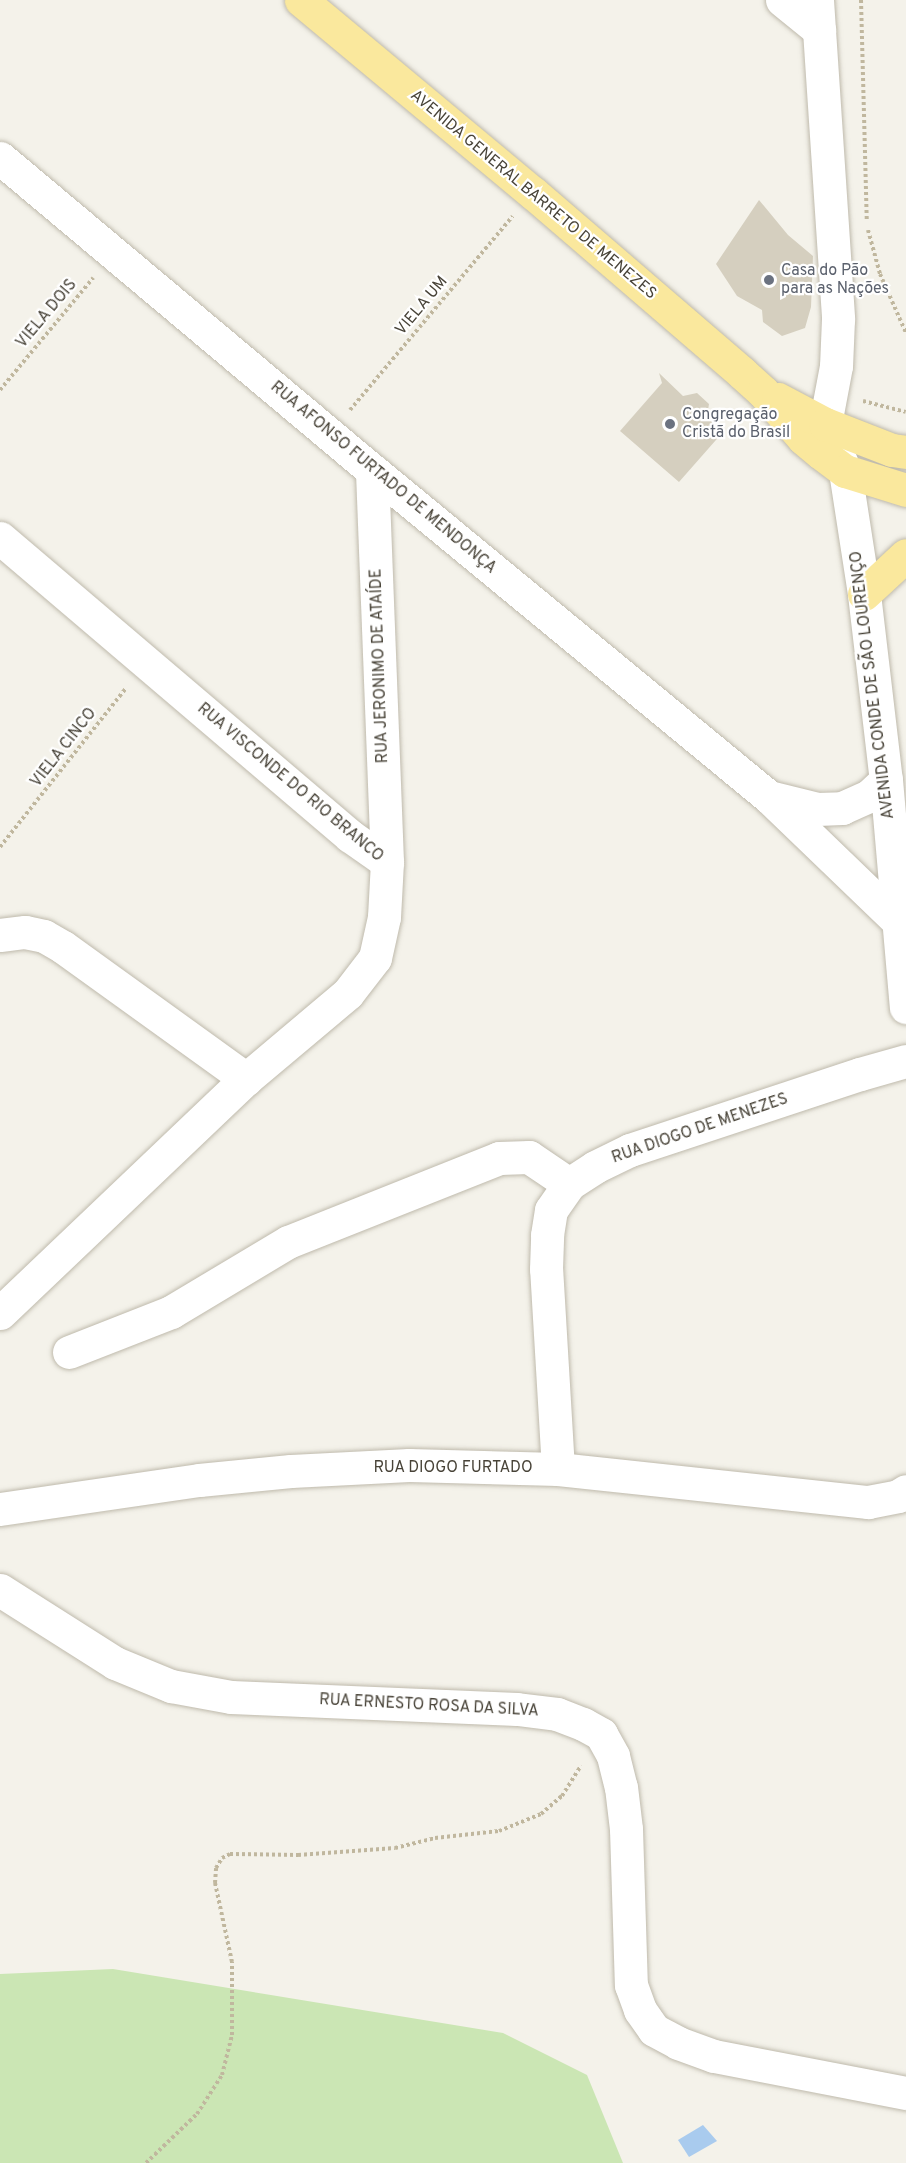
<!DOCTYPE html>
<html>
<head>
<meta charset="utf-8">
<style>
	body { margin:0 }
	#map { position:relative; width:906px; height:2163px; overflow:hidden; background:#f4f2ea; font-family:Overpass,sans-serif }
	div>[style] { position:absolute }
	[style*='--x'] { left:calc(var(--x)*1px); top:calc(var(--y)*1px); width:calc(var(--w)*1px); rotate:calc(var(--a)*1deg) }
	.green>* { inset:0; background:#cbe6b4 }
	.water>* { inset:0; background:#a9cbee }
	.building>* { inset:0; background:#d5cfbf }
	.path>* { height:4px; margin-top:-2px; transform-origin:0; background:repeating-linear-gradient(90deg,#c0b79e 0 3px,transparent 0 6px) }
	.roads { filter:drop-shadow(0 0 2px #bfbaac) drop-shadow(0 0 2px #bfbaac) }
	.minor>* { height:33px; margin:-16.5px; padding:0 16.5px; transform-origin:16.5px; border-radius:16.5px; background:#fff }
	.major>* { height:33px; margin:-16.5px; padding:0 16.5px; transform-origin:16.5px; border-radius:16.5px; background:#fae89d }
	.dots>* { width:16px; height:16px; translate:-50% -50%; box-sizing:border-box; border:3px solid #fff; border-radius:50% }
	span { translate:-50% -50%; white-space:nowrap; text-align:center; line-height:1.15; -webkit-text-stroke:4.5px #fff; paint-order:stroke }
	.street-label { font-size:16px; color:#484338 }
	.worship-label { font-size:16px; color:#5b616d }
	.left { translate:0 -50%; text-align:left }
</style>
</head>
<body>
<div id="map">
	<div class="green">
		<div style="clip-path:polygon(113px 1969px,503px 2033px,587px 2075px,623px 2163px,0 2163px,0 1974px)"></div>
	</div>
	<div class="water">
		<div style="clip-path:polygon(703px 2125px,717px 2141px,689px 2157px,678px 2140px)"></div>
	</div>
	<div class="building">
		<div style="clip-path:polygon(759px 200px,788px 235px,813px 256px,811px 307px,805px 328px,782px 336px,763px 322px,762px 310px,737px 296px,716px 264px)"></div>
		<div style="clip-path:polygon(659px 373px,683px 396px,697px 393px,709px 404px,707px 417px,723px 432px,679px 482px,620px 431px,662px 383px)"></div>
	</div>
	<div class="path">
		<div style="--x:861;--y:0;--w:222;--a:88.5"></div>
		<div style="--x:868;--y:230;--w:46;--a:74.7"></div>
		<div style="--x:880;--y:274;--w:64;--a:66.2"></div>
		<div style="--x:0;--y:390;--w:146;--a:-50.3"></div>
		<div style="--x:863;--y:401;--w:44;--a:14.3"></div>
		<div style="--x:350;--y:410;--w:253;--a:-50"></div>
		<div style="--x:0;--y:847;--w:203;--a:-51.6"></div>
		<div style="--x:146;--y:2163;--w:71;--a:-43.9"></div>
		<div style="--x:197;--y:2114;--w:46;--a:-57.3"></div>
		<div style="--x:222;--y:2075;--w:41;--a:-76"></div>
		<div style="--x:232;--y:2035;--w:73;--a:-90"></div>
		<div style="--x:232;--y:1962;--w:81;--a:-102.1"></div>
		<div style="--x:215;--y:1883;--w:15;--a:-86"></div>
		<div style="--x:216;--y:1868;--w:12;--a:-59"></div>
		<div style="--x:222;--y:1858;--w:9;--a:-27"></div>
		<div style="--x:230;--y:1854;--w:68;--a:0.8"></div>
		<div style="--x:298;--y:1855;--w:97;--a:-4.1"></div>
		<div style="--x:395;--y:1848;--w:41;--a:-14"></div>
		<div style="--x:435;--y:1838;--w:64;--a:-6.2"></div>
		<div style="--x:499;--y:1831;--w:45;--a:-22"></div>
		<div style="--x:541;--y:1814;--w:28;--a:-41"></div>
		<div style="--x:562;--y:1796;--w:36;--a:-58"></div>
	</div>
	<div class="roads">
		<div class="minor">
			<div style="--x:782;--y:0;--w:48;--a:39"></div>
			<div style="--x:817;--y:0;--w:320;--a:86.2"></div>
			<div style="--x:838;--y:319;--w:47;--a:92.4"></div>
			<div style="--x:836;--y:366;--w:59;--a:100.7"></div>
			<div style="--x:825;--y:424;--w:51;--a:66.9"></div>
			<div style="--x:845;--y:471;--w:124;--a:81.2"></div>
			<div style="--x:864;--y:594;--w:187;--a:83.3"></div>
			<div style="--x:886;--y:780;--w:228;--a:85"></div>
			<div style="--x:0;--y:158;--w:486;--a:40"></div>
			<div style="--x:372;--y:470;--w:514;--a:39.48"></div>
			<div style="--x:769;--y:797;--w:180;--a:43.9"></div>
			<div style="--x:0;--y:538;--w:460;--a:40.4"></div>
			<div style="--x:350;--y:836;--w:45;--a:35.1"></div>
			<div style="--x:769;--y:797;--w:49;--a:14"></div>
			<div style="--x:817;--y:809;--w:25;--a:-2"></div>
			<div style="--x:842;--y:808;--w:30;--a:-24"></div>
			<div style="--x:869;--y:796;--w:23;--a:-43"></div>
			<div style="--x:0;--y:935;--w:25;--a:-7"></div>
			<div style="--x:25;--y:932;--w:19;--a:12"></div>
			<div style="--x:44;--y:936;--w:22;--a:30"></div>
			<div style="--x:63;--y:947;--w:226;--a:35.8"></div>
			<div style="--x:0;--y:1313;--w:340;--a:-43.6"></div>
			<div style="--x:246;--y:1079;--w:133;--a:-40.1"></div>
			<div style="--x:348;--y:993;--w:44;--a:-52.4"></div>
			<div style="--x:375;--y:958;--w:42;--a:-77.6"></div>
			<div style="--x:384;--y:917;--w:55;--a:-86.9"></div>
			<div style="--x:387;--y:862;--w:392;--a:-92.2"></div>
			<div style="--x:69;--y:1352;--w:110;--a:-21.4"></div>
			<div style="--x:171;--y:1312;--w:136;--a:-30.9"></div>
			<div style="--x:288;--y:1242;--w:227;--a:-21.7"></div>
			<div style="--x:499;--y:1158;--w:30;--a:-2"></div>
			<div style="--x:529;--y:1157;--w:48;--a:34"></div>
			<div style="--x:558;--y:1469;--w:200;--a:-93.4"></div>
			<div style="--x:546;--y:1269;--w:34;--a:-88"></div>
			<div style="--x:547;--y:1235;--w:25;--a:-81"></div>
			<div style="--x:551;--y:1210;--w:32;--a:-55"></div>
			<div style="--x:569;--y:1184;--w:31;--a:-33"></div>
			<div style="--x:595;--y:1167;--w:39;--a:-26"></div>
			<div style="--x:630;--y:1150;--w:242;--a:-18.3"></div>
			<div style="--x:860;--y:1074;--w:48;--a:-15.8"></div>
			<div style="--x:0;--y:1509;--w:201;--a:-8.3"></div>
			<div style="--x:199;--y:1480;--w:92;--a:-5.6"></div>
			<div style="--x:291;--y:1471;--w:118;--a:-2.9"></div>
			<div style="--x:409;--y:1465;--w:149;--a:1.5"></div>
			<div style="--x:558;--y:1469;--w:312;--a:6.1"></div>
			<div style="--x:868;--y:1502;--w:31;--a:-11"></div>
			<div style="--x:898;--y:1496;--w:9;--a:-32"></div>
			<div style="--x:0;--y:1590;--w:136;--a:32.4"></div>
			<div style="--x:115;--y:1663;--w:61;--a:22.3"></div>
			<div style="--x:171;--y:1686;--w:61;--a:10.4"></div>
			<div style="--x:231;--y:1697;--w:286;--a:2.4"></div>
			<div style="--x:517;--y:1709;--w:40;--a:7.1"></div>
			<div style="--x:557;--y:1714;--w:28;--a:21"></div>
			<div style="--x:583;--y:1724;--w:21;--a:29"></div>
			<div style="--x:601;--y:1734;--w:25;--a:61"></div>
			<div style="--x:613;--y:1756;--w:32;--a:76"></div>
			<div style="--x:621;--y:1787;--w:42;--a:83.2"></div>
			<div style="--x:626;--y:1829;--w:156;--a:88.2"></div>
			<div style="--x:631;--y:1985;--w:27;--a:70"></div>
			<div style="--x:640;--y:2010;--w:24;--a:55"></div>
			<div style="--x:654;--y:2030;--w:27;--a:28"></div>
			<div style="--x:678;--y:2043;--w:38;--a:20"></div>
			<div style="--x:714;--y:2056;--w:196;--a:10.9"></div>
		</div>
		<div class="major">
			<div style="--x:301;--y:0;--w:302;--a:39.8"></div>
			<div style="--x:533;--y:193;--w:276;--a:40.7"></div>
			<div style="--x:742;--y:373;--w:28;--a:42"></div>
			<div style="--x:763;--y:392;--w:61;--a:49"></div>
			<div style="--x:803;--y:438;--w:23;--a:40"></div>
			<div style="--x:821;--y:453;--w:30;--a:37"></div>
			<div style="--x:845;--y:471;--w:64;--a:17.3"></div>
			<div style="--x:778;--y:399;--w:53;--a:28"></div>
			<div style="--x:825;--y:424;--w:72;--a:21.2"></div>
			<div style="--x:892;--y:450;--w:14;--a:8"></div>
			<div style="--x:864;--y:594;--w:57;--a:-42.9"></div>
		</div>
	</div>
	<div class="dots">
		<div style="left:769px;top:280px;background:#6b7280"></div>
		<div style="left:670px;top:424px;background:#6b7280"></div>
	</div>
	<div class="street-label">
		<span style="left:533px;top:195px;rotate:40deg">AVENIDA GENERAL BARRETO DE MENEZES</span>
		<span style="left:422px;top:306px;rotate:-50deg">VIELA UM</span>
		<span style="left:47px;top:314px;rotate:-50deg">VIELA DOIS</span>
		<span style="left:383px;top:478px;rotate:40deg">RUA AFONSO FURTADO DE MENDONÇA</span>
		<span style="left:380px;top:666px;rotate:-92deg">RUA JERONIMO DE ATAÍDE</span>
		<span style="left:873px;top:685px;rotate:-97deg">AVENIDA CONDE DE SÃO LOURENÇO</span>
		<span style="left:64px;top:748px;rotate:-52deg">VIELA CINCO</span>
		<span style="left:290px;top:783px;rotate:40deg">RUA VISCONDE DO RIO BRANCO</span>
		<span style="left:700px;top:1129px;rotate:-19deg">RUA DIOGO DE MENEZES</span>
		<span style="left:453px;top:1468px">RUA DIOGO FURTADO</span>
		<span style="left:429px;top:1706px;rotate:3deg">RUA ERNESTO ROSA DA SILVA</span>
	</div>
	<div class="worship-label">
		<span class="left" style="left:781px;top:280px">Casa do Pão<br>para as Nações</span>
		<span class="left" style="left:682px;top:424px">Congregação<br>Cristã do Brasil</span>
	</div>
</div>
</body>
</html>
